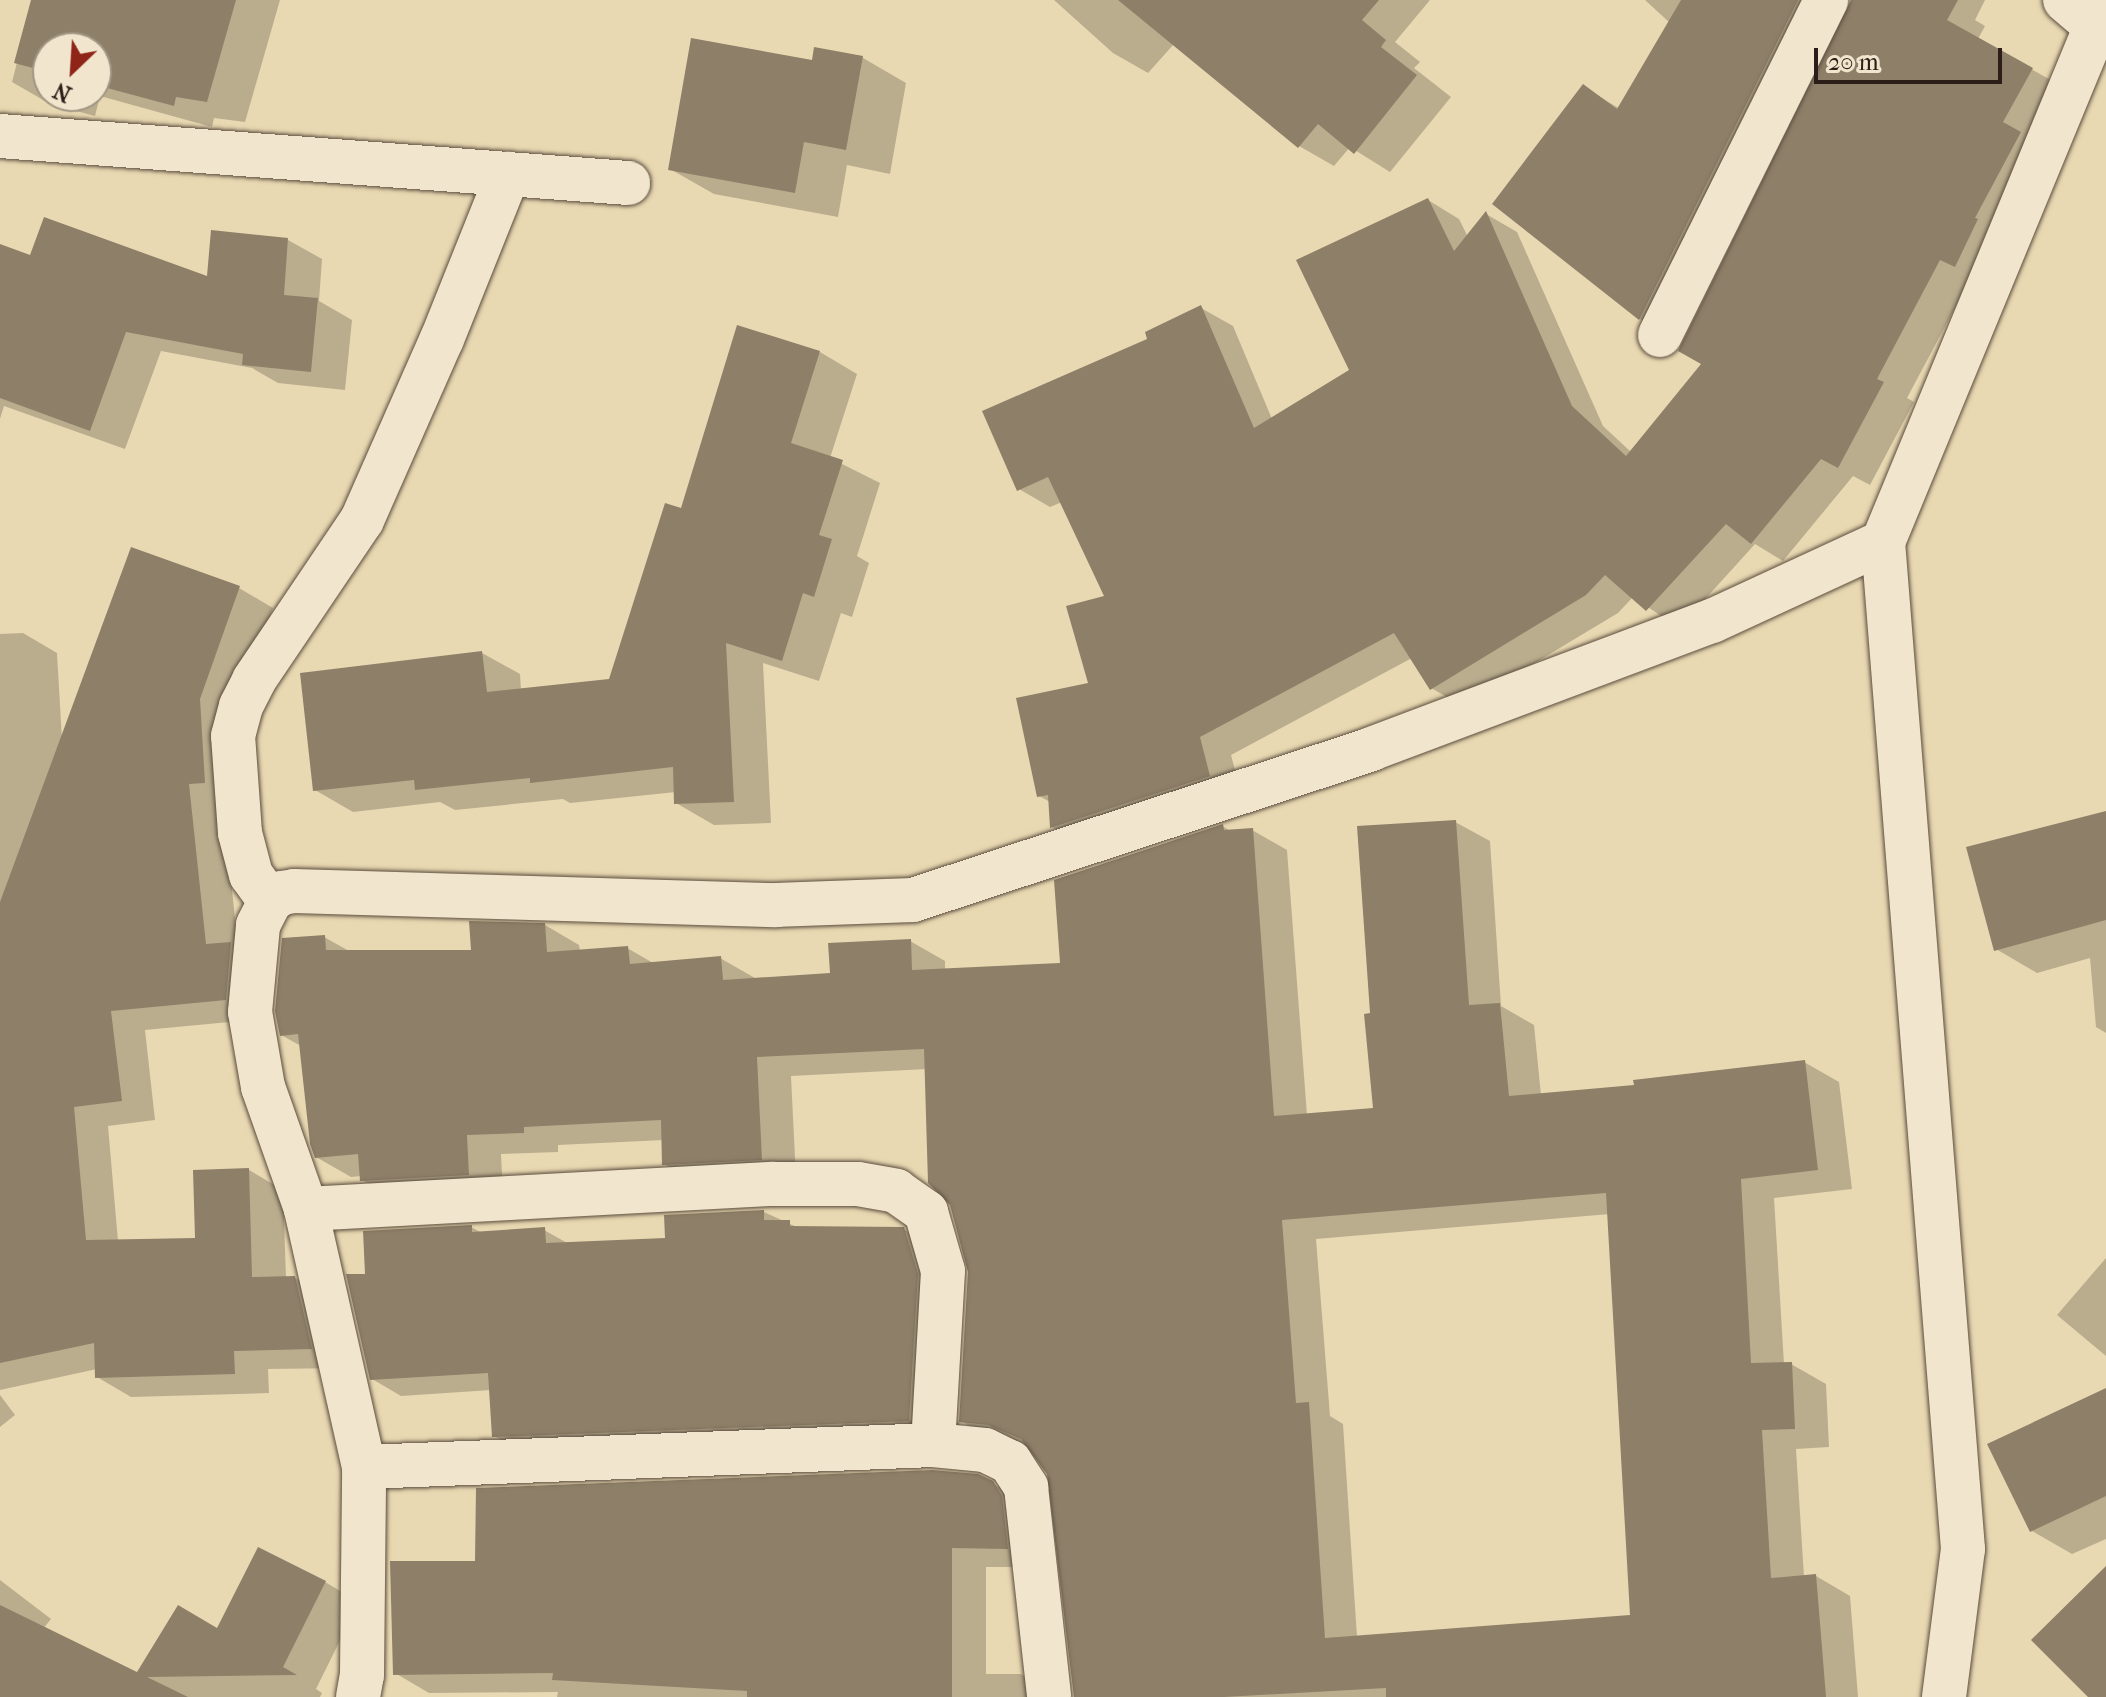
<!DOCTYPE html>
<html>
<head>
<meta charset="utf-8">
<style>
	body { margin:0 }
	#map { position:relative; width:2106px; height:1697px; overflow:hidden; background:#e9d9b2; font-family:"IM FELL French Canon",serif }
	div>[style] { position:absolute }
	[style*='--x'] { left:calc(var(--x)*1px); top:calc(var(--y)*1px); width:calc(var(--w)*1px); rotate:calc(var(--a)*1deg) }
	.shadow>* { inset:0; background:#0003 }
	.building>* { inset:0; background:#8e7f68 }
	.roads { filter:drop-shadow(0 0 2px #5a4c3e) drop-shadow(0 0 2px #5a4c3e) }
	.minor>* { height:44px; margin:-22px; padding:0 22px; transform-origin:22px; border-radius:22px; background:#f1e6cd }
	span { translate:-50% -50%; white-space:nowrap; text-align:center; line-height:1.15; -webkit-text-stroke:7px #f1e6cd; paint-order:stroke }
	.north { position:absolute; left:32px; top:32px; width:80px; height:80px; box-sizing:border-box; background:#f1e6cd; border:2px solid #a29684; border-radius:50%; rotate:205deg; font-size:22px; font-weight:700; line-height:32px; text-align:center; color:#2b1d17 }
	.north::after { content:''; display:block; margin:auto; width:28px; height:36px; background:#8f2418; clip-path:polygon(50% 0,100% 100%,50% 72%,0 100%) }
	.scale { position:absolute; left:1814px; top:48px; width:188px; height:36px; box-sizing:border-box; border:4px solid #2b1d17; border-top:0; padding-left:10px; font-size:24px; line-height:28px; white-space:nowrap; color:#2b1d17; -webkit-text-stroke:6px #f1e6cd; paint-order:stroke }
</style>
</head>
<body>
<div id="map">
	<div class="shadow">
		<div style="clip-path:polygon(evenodd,33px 0,280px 0,245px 122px,214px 118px,212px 127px,100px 96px,95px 116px,50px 104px,12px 82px,33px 0,48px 48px,96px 48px,96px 96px,48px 96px,48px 48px)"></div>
		<div style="clip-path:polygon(1054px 0,1430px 0,1395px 42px,1420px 62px,1414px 68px,1451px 97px,1390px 172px,1350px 147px,1334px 166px,1299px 146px,1174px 44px,1148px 73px,1113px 53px)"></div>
		<div style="clip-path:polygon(1645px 0,1841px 0,1671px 337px,1640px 319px,1494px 204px,1584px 87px,1620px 109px,1670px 23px)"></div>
		<div style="clip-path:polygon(1852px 0,1985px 0,1975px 20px,1985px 26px,1978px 39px,2063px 87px,1972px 276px,1907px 398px,1914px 402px,1870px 485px,1853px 476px,1783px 561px,1755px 544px,1679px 628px,1633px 597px,1618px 613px,1463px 706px,1431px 688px,1412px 658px,1231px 755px,1241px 793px,1083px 845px,1052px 827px,1050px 802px,1039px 796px,1090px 685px,1107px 598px,1062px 502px,1050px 507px,1019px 489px,1150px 340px,1201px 308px,1233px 326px,1272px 419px,1351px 370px,1428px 200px,1459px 219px,1468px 237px,1486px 214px,1517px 232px,1603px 426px,1631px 452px,1704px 364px)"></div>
		<div style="clip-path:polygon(863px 58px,906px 83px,890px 174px,847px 165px,838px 217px,714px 194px,670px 169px,814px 62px)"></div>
		<div style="clip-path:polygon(288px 240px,322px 259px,319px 301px,352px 320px,345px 390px,278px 383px,252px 368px,161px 351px,125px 449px,4px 406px,0 419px,0 246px,31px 258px,209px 279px)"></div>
		<div style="clip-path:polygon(820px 352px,857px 374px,830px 458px,880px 483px,857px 556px,869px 563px,852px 617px,841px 613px,819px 681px,763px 663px,771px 823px,714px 825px,676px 803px,676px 792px,570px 803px,563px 799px,455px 810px,440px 802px,353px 812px,315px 790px,482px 653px,520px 674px,521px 690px,611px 680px,682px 510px)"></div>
		<div style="clip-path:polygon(239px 588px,273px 608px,233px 719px,223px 803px,238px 948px,260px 1019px,145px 1030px,155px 1120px,108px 1126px,118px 1241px,197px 1240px,249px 1170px,283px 1190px,286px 1278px,295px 1278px,330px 1298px,345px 1368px,268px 1369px,269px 1393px,131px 1397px,97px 1377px,97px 1369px,0 1390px,0 634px,23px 633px,57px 653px,62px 740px)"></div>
		<div style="clip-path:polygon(2106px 813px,2106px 1033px,2096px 1027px,2090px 958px,2037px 973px,1996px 949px)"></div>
		<div style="clip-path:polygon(evenodd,1455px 822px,1490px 841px,1501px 1006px,1534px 1025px,1541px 1095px,1636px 1087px,1804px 1062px,1839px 1082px,1852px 1189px,1774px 1198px,1784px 1364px,1791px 1364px,1826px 1384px,1829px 1447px,1796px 1449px,1804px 1577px,1816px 1576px,1850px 1596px,1858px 1697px,1075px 1697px,1049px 1473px,1028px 1446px,996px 1441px,961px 1421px,970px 1272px,927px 1069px,791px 1076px,796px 1178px,699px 1184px,664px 1164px,664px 1140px,558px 1145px,558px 1152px,501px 1154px,503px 1194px,396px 1200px,362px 1180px,362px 1176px,351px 1177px,316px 1157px,301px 1046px,281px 1035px,324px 937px,351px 952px,473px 952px,545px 925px,579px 945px,580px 951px,627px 948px,655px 964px,720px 958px,755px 978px,832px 975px,910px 941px,945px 961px,945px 970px,1062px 965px,1222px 826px,1231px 831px,1252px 830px,1287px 850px,1307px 1115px,1375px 1110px,1372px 1015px,1455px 822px,1610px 1214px,1632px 1617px,1357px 1637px,1343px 1424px,1330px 1416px,1316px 1239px,1610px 1214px)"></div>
		<div style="clip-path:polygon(764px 1212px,799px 1228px,902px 1228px,931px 1245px,938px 1436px,522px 1452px,494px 1436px,491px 1390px,401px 1396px,372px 1379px,367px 1276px,471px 1227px,482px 1233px,544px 1230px,569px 1244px,667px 1240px)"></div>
		<div style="clip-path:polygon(2106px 1258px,2106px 1356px,2057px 1315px)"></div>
		<div style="clip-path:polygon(2106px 1390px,2106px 1539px,2072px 1554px,2032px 1531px)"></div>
		<div style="clip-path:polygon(0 1395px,15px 1415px,0 1427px)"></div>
		<div style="clip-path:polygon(992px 1483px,1027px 1504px,1041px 1567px,986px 1567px,986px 1674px,1021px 1674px,1055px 1697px,557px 1697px,558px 1692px,429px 1693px,395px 1673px,477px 1563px)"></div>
		<div style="clip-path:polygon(0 1580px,51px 1619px,43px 1629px,138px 1675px,218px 1631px,325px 1582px,359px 1602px,316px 1689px,322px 1693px,320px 1697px,0 1697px)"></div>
	</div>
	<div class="building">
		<div style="clip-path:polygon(31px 0,236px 0,207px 102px,176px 97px,174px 106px,96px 85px,96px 48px,48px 48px,48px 72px,14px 63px)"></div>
		<div style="clip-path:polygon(1118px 0,1379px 0,1362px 20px,1386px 40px,1381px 47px,1417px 75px,1354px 154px,1318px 124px,1298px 148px)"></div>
		<div style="clip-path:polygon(1681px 0,1798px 0,1639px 320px,1492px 204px,1583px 84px,1617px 109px)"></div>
		<div style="clip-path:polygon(1851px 0,1958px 0,1947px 20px,2033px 68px,2003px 122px,2021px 132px,1975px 218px,1978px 219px,1955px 267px,1940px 260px,1877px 379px,1884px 382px,1838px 468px,1821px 459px,1751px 544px,1726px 524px,1646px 611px,1605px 575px,1586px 595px,1430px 690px,1394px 633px,1200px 737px,1210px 776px,1050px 828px,1048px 795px,1037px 797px,1016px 698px,1088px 683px,1066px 606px,1104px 596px,1048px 477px,1017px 491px,982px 411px,1147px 339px,1145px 332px,1201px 305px,1254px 428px,1349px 370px,1296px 260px,1428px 198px,1454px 251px,1486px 211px,1572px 406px,1626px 456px,1701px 364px,1678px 351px)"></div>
		<div style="clip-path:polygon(691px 38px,812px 60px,814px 47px,863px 56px,846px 150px,804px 142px,795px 193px,668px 170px)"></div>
		<div style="clip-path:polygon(44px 217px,207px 276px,211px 230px,288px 238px,284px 295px,318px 298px,311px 372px,242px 365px,243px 354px,126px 332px,90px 431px,0 398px,0 244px,30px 255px)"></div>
		<div style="clip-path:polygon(737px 325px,820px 351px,791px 443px,843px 460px,819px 535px,832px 539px,814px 597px,803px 593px,782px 661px,726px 643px,734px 802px,674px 804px,673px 767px,530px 783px,530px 778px,415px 790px,414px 780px,313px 791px,300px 673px,482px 651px,487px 692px,609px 679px,665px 503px,681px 508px)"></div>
		<div style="clip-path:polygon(131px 547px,240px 586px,200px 699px,205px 783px,189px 784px,206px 944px,231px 942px,226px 1000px,111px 1011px,122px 1101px,74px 1107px,86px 1240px,195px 1238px,193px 1170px,249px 1168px,252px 1277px,295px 1276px,312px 1349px,234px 1351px,235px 1374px,95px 1378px,94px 1343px,0 1363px,0 902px)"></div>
		<div style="clip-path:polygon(2106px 811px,2106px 920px,1994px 951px,1966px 847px)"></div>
		<div style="clip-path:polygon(evenodd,1456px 820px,1469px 1005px,1500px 1003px,1509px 1096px,1634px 1085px,1633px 1080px,1805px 1060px,1818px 1170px,1741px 1179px,1751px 1363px,1792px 1362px,1795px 1429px,1762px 1430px,1771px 1578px,1816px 1574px,1826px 1697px,1386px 1697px,1386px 1688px,1224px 1697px,1074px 1697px,1047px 1474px,1021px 1439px,988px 1425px,959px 1422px,968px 1272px,950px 1205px,928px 1183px,924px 1049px,757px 1057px,762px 1160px,662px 1165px,661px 1120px,524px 1127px,524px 1133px,467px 1135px,469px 1175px,360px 1181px,358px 1154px,315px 1158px,310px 1144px,298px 1034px,280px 1036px,275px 1011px,282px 938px,325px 935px,326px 950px,471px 950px,469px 921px,545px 923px,547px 952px,628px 946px,630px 964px,721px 956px,723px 980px,830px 973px,828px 943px,911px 939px,912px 970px,1060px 963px,1054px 880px,1223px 824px,1224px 830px,1253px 828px,1274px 1116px,1373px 1108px,1364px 1014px,1370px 1013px,1357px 826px,1456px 820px,1606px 1193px,1630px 1615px,1325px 1638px,1309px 1402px,1296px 1403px,1282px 1220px,1606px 1193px)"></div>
		<div style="clip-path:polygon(764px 1210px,764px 1220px,790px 1220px,790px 1226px,904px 1227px,918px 1274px,909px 1421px,492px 1437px,488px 1373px,370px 1380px,346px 1274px,365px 1274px,363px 1231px,472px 1225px,472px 1232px,545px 1227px,546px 1243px,665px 1238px,664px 1215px)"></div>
		<div style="clip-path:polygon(2106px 1388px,2106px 1496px,2030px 1532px,1987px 1444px)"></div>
		<div style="clip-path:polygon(932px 1470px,978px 1474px,993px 1481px,1002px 1496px,1008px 1549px,952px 1548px,952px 1697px,747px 1697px,747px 1691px,552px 1680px,553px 1673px,393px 1675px,390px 1561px,475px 1561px,476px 1488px)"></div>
		<div style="clip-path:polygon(258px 1547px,326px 1581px,283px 1667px,297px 1675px,147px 1677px,188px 1697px,0 1697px,0 1605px,137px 1672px,178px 1605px,217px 1628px)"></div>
		<div style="clip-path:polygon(2106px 1566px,2106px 1697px,2088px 1697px,2031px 1640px)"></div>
	</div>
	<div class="roads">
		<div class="minor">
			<div style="--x:2065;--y:0;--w:54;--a:40.5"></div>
			<div style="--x:0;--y:136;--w:630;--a:4.28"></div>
			<div style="--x:1660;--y:335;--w:374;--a:-63.6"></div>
			<div style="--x:270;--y:901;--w:32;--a:-126"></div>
			<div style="--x:251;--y:875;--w:43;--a:-104.7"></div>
			<div style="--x:240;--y:833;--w:97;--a:-94.1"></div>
			<div style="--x:233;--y:736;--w:31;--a:-75"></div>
			<div style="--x:241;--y:706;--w:29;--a:-63"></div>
			<div style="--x:254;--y:680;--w:193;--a:-56"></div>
			<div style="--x:362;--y:520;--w:198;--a:-66.2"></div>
			<div style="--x:442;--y:339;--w:178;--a:-68.2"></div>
			<div style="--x:306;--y:1209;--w:468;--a:-3.1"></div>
			<div style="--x:773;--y:1184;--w:85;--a:0"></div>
			<div style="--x:858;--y:1184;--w:39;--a:10"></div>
			<div style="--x:896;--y:1191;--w:37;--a:35"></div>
			<div style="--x:926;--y:1212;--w:61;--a:73.9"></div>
			<div style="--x:943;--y:1271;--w:174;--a:93.3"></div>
			<div style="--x:933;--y:1445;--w:52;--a:5.5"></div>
			<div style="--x:985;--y:1450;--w:28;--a:26"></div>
			<div style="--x:1010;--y:1462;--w:30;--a:57"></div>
			<div style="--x:1026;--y:1487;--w:211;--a:83.7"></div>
			<div style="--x:364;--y:1467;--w:569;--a:-2.21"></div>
			<div style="--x:358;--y:1697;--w:22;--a:-80"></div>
			<div style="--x:362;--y:1675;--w:208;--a:-89.4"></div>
			<div style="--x:364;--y:1467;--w:264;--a:-102.7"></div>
			<div style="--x:306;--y:1209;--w:129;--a:-109.4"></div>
			<div style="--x:263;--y:1087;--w:76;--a:-99.8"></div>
			<div style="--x:250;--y:1012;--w:87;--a:-84.7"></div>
			<div style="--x:258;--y:925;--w:27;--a:-63"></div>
			<div style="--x:270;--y:901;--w:14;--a:-34"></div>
			<div style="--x:282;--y:893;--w:12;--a:-9"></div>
			<div style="--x:294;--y:891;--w:482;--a:1.7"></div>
			<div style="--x:776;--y:905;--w:137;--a:-2.1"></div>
			<div style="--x:913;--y:900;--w:482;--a:-18.2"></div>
			<div style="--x:1371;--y:749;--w:364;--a:-20.6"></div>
			<div style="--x:1712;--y:621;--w:188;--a:-24.8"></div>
			<div style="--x:1944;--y:1697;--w:149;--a:-82.7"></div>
			<div style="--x:1963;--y:1549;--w:1010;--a:-94.54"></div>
			<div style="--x:1883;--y:542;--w:558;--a:-67.57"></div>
			<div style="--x:2096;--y:26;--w:17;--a:-54"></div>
		</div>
	</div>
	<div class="north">N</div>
	<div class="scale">20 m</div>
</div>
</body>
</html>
